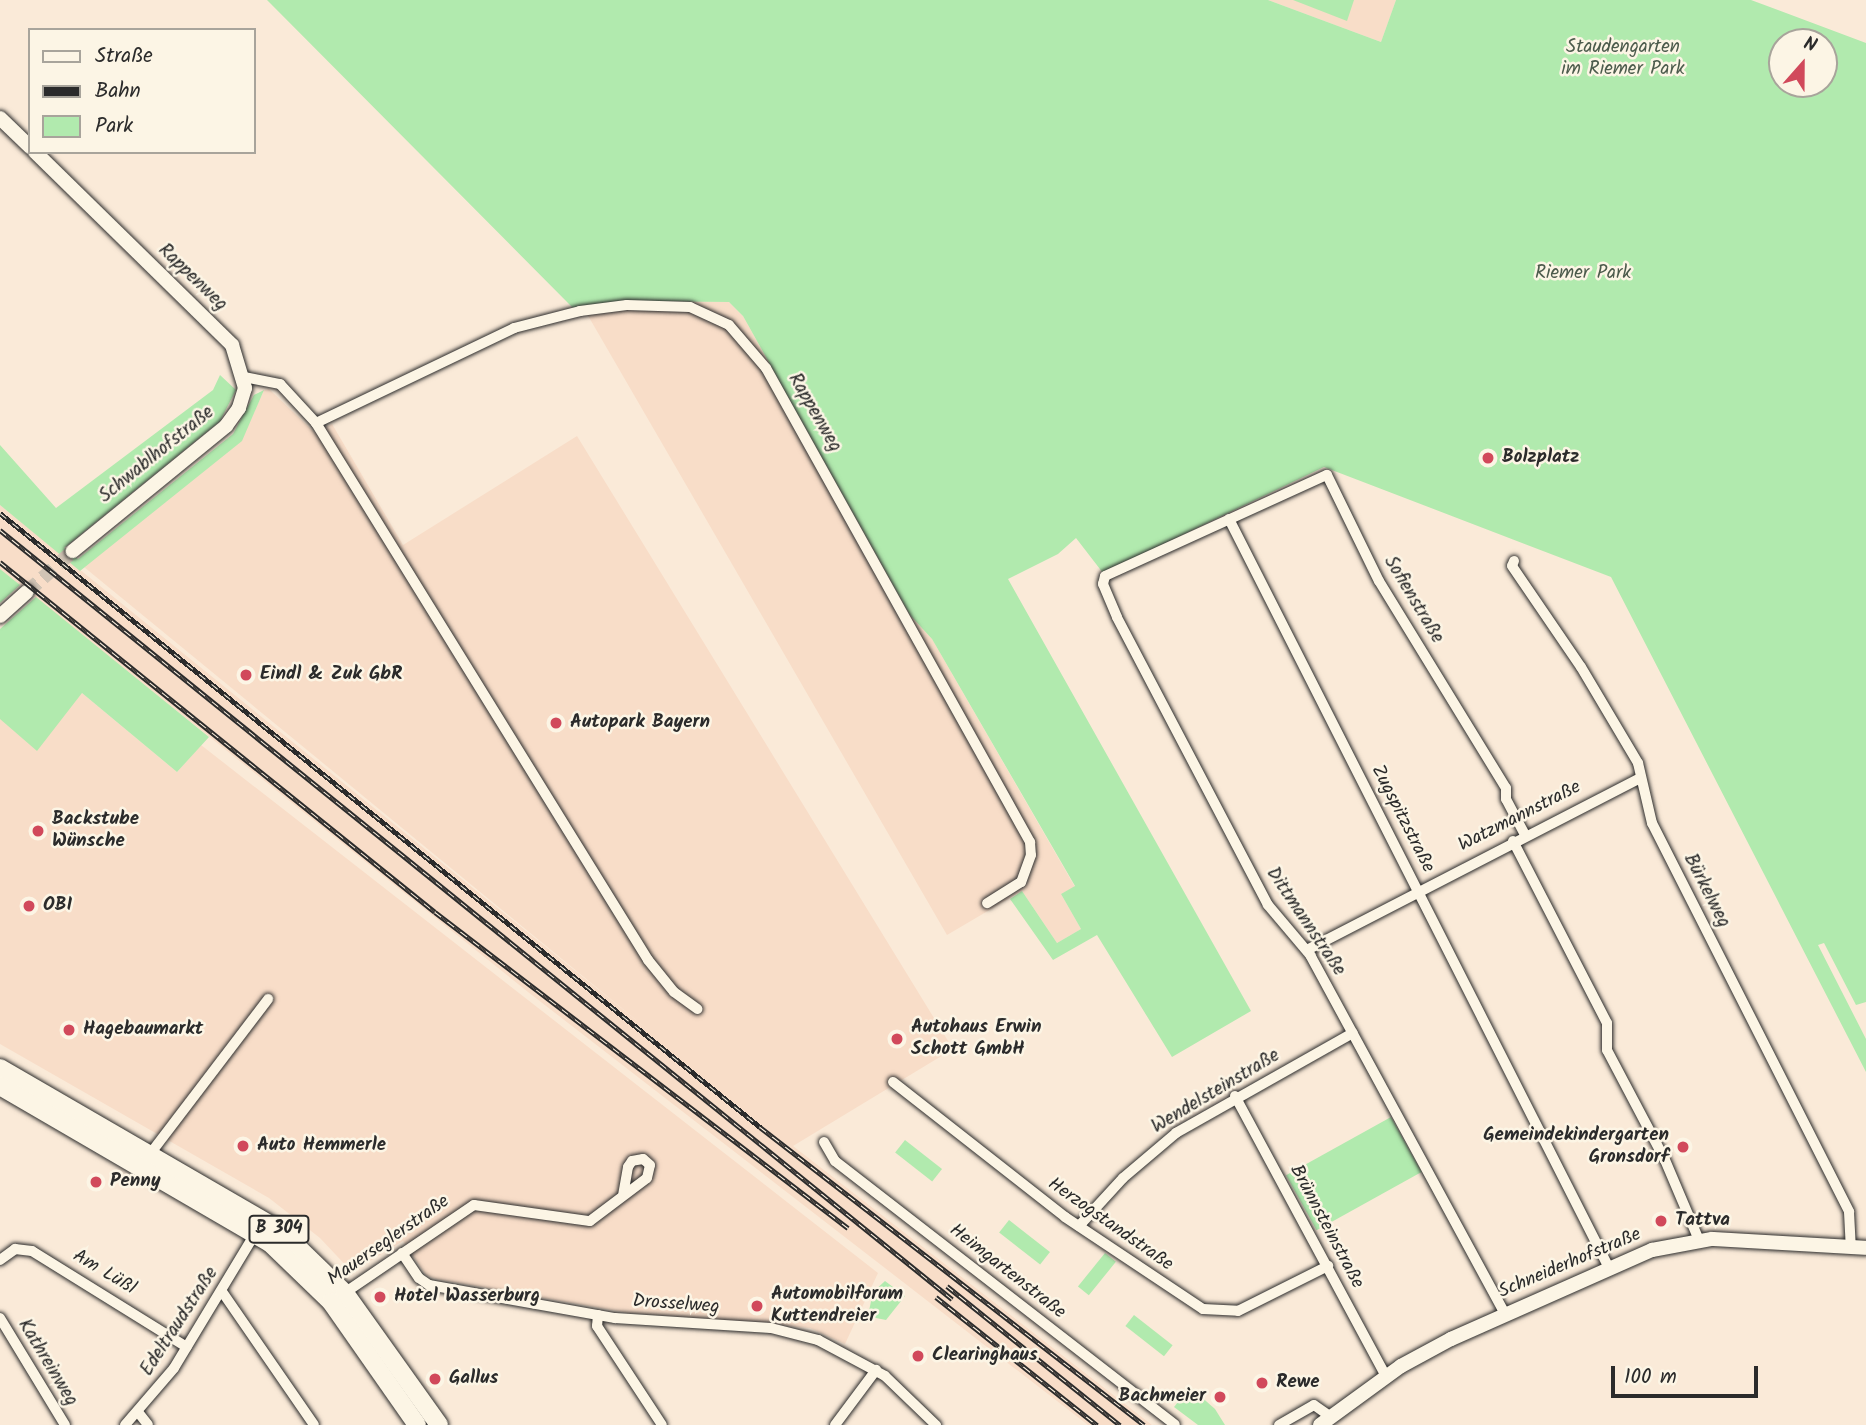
<!DOCTYPE html>
<html>
<head>
<meta charset="utf-8">
<style>
	body { margin:0 }
	#map { position:relative; width:1866px; height:1425px; overflow:hidden; background:#faead8; font-family:Kalam,sans-serif }
	div>[style] { position:absolute }
	[style*='--x'] { left:calc(var(--x)*1px); top:calc(var(--y)*1px); width:calc(var(--w)*1px); rotate:calc(var(--a)*1deg) }
	.built>* { inset:0; background:#f8ddc8 }
	.green>* { inset:0; background:#b1eaae; transform-origin:0 0 }
	.tertiary-tunnel>* { height:14px; margin-top:-7px; transform-origin:0; background:repeating-linear-gradient(90deg,#d1c4b5 0 14px,transparent 0 21px) }
	.roads { filter:drop-shadow(0 0 2px #2b2b2b) drop-shadow(0 0 2px #2b2b2b) }
	.minor>* { height:10px; margin:-5px; padding:0 5px; transform-origin:5px; border-radius:5px; background:#fcf5e5 }
	.tertiary>* { height:14px; margin:-7px; padding:0 7px; transform-origin:7px; border-radius:7px; background:#fcf5e5 }
	.primary>* { height:18px; margin:-9px; padding:0 9px; transform-origin:9px; border-radius:9px; background:#fcf5e5 }
	.rail>* { height:5px; margin-top:-2.5px; transform-origin:0; background:repeating-linear-gradient(90deg,#fcf5e5 0 8px,#2b2b2b 0 16px); box-sizing:border-box; border-block:2px solid #2b2b2b }
	.dots>* { width:19px; height:19px; translate:-50% -50%; box-sizing:border-box; border:4px solid #fcf5e5; border-radius:50% }
	span { translate:-50% -50%; white-space:nowrap; text-align:center; line-height:1.15; -webkit-text-stroke:5px #fcf5e5; paint-order:stroke }
	.shield-label span { padding:2px 5px; background:#fcf5e5; border:2px solid; border-radius:5px; -webkit-text-stroke-width:0 }
	.shield-label { font-size:18px; color:#2b2b2b; font-weight:700 }
	.park-label { font-size:19px; color:#4c5b4c }
	.street-label { font-size:19px; color:#2b2b2b }
	.poi-label { font-size:19px; color:#2b2b2b; font-weight:700 }
	.left { translate:0 -50%; text-align:left }
	.right { translate:-100% -50%; text-align:right }
	.legend { position:absolute; left:28px; top:28px; width:228px; height:126px; box-sizing:border-box; background:#fcf5e5; border:2px solid #a8a49b; margin:0; padding:9px 12px; list-style:none; font-size:21px; color:#2b2b2b }
	.legend li { display:flex; align-items:center; gap:14px; height:35px }
	.legend b { width:35px; border:2px solid #a8a49b }
	.north { position:absolute; left:1768px; top:28px; width:70px; height:70px; box-sizing:border-box; background:#fcf5e5; border:2px solid #a8a49b; border-radius:50%; rotate:21deg; font-size:19px; font-weight:700; line-height:28px; text-align:center; color:#2b2b2b }
	.north::after { content:''; display:block; margin:auto; width:24px; height:32px; background:#d1495b; clip-path:polygon(50% 0,100% 100%,50% 72%,0 100%) }
	.scale { position:absolute; left:1611px; top:1366px; width:147px; height:32px; box-sizing:border-box; border:4px solid #2b2b2b; border-top:0; padding-left:9px; font-size:21px; line-height:24px; white-space:nowrap; color:#2b2b2b; -webkit-text-stroke:5px #fcf5e5; paint-order:stroke }
</style>
</head>
<body>
<div id="map">
	<div class="built">
		<div style="clip-path:polygon(1268px 0,1396px 0,1381px 42px)"></div>
		<div style="clip-path:polygon(627px 301px,729px 302px,743px 316px,910px 615px,932px 639px,1075px 887px,1061px 894px,1081px 929px,1057px 943px,1022px 891px,947px 935px,583px 307px)"></div>
		<div style="clip-path:polygon(269px 389px,315px 433px,332px 424px,403px 545px,577px 436px,953px 1049px,793px 1146px,1152px 1425px,1088px 1425px,528px 992px,0 569px,0 505px,657px 1037px,84px 567px,241px 441px,264px 390px)"></div>
		<div style="clip-path:polygon(82px 693px,177px 772px,201px 745px,878px 1273px,845px 1344px,810px 1328px,629px 1313px,436px 1279px,426px 1275px,403px 1241px,352px 1272px,320px 1238px,269px 1198px,0 1044px,0 719px)"></div>
	</div>
	<div class="green">
		<div style="clip-path:polygon(evenodd,267px 0,1268px 0,1381px 42px,1396px 0,1751px 0,1866px 43px,1866px 1002px,1856px 1005px,1824px 943px,1818px 945px,1866px 1039px,1866px 1072px,1611px 577px,1324px 467px,1103px 573px,1076px 538px,1058px 554px,1008px 579px,1251px 1011px,1172px 1057px,1097px 935px,1053px 960px,1010px 899px,1022px 891px,1057px 943px,1081px 929px,1061px 894px,1075px 886px,932px 639px,910px 615px,743px 316px,729px 302px,627px 301px,573px 308px,267px 0,1782px 42px,1824px 42px,1824px 84px,1782px 84px,1782px 42px)"></div>
		<div style="clip-path:polygon(1293px 0,1354px 0,1347px 21px)"></div>
		<div style="clip-path:polygon(220px 375px,236px 390px,220px 421px,64px 548px,78px 559px,233px 434px,254px 395px,264px 390px,242px 441px,80px 571px,0 505px,0 445px,56px 508px,213px 390px)"></div>
		<div style="clip-path:polygon(0 569px,20px 585px,0 603px)"></div>
		<div style="clip-path:polygon(36px 597px,209px 737px,177px 772px,82px 693px,37px 751px,0 719px,0 629px)"></div>
		<div style="left:1391px;top:1117px;width:63px;height:120px;rotate:61deg"></div>
		<div style="left:905px;top:1140px;width:47px;height:16px;rotate:38deg"></div>
		<div style="left:1009px;top:1220px;width:52px;height:16px;rotate:38deg"></div>
		<div style="left:1105px;top:1253px;width:14px;height:43px;rotate:39deg"></div>
		<div style="clip-path:polygon(885px 1281px,905px 1296px,886px 1320px,871px 1317px,869px 1311px,873px 1292px)"></div>
		<div style="left:1134px;top:1315px;width:49px;height:14px;rotate:38deg"></div>
		<div style="clip-path:polygon(1190px 1387px,1215px 1409px,1225px 1425px,1198px 1425px,1174px 1407px)"></div>
	</div>
	<div class="tertiary-tunnel">
		<div style="--x:27;--y:592;--w:62;--a:-41.7"></div>
	</div>
	<div class="roads">
		<div class="minor">
			<div style="--x:244;--y:377;--w:37;--a:11"></div>
			<div style="--x:280;--y:384;--w:53;--a:47.3"></div>
			<div style="--x:316;--y:423;--w:631;--a:58.27"></div>
			<div style="--x:648;--y:960;--w:41;--a:50.9"></div>
			<div style="--x:674;--y:992;--w:29;--a:36"></div>
			<div style="--x:316;--y:423;--w:220;--a:-25.6"></div>
			<div style="--x:514;--y:328;--w:68;--a:-14.4"></div>
			<div style="--x:580;--y:311;--w:47;--a:-7.3"></div>
			<div style="--x:627;--y:305;--w:63;--a:1.8"></div>
			<div style="--x:690;--y:307;--w:43;--a:24.8"></div>
			<div style="--x:729;--y:325;--w:57;--a:49.3"></div>
			<div style="--x:766;--y:368;--w:543;--a:60.88"></div>
			<div style="--x:1030;--y:842;--w:13;--a:86"></div>
			<div style="--x:1031;--y:855;--w:29;--a:110"></div>
			<div style="--x:1021;--y:882;--w:40;--a:148"></div>
			<div style="--x:1229;--y:519;--w:838;--a:63.1"></div>
			<div style="--x:1514;--y:561;--w:5;--a:112"></div>
			<div style="--x:1512;--y:566;--w:122;--a:55.7"></div>
			<div style="--x:1581;--y:667;--w:112;--a:59.3"></div>
			<div style="--x:1638;--y:763;--w:62;--a:76.9"></div>
			<div style="--x:1652;--y:823;--w:436;--a:63.1"></div>
			<div style="--x:1849;--y:1212;--w:36;--a:87"></div>
			<div style="--x:1513;--y:841;--w:205;--a:62.7"></div>
			<div style="--x:1607;--y:1023;--w:27;--a:90"></div>
			<div style="--x:1607;--y:1050;--w:124;--a:62.2"></div>
			<div style="--x:1665;--y:1160;--w:87;--a:67"></div>
			<div style="--x:1307;--y:950;--w:375;--a:-27.3"></div>
			<div style="--x:893;--y:1082;--w:219;--a:38.1"></div>
			<div style="--x:1065;--y:1217;--w:166;--a:33.7"></div>
			<div style="--x:1203;--y:1309;--w:35;--a:3"></div>
			<div style="--x:1238;--y:1311;--w:101;--a:-26.6"></div>
			<div style="--x:1235;--y:1096;--w:318;--a:61.7"></div>
			<div style="--x:824;--y:1142;--w:22;--a:60"></div>
			<div style="--x:835;--y:1161;--w:430;--a:37.8"></div>
			<div style="--x:147;--y:1158;--w:200;--a:-52.7"></div>
			<div style="--x:1079;--y:1226;--w:65;--a:-47.5"></div>
			<div style="--x:1123;--y:1178;--w:70;--a:-40.3"></div>
			<div style="--x:1176;--y:1133;--w:203;--a:-29.5"></div>
			<div style="--x:402;--y:1253;--w:30;--a:56"></div>
			<div style="--x:419;--y:1278;--w:12;--a:35"></div>
			<div style="--x:429;--y:1285;--w:189;--a:10.1"></div>
			<div style="--x:615;--y:1318;--w:156;--a:3.7"></div>
			<div style="--x:771;--y:1328;--w:49;--a:14.3"></div>
			<div style="--x:818;--y:1340;--w:76;--a:28.2"></div>
			<div style="--x:885;--y:1376;--w:71;--a:43.9"></div>
			<div style="--x:0;--y:1260;--w:19;--a:-36"></div>
			<div style="--x:15;--y:1249;--w:17;--a:7"></div>
			<div style="--x:32;--y:1251;--w:182;--a:31.8"></div>
			<div style="--x:223;--y:1293;--w:160;--a:55.4"></div>
			<div style="--x:340;--y:1296;--w:162;--a:-34.2"></div>
			<div style="--x:474;--y:1205;--w:117;--a:7.9"></div>
			<div style="--x:590;--y:1221;--w:71;--a:-37"></div>
			<div style="--x:647;--y:1178;--w:13;--a:-77"></div>
			<div style="--x:650;--y:1165;--w:9;--a:-139"></div>
			<div style="--x:643;--y:1159;--w:11;--a:170"></div>
			<div style="--x:632;--y:1161;--w:7;--a:124"></div>
			<div style="--x:628;--y:1167;--w:27;--a:100"></div>
			<div style="--x:1504;--y:1312;--w:405;--a:-118.5"></div>
			<div style="--x:1311;--y:956;--w:67;--a:-130.1"></div>
			<div style="--x:1268;--y:905;--w:325;--a:-117.7"></div>
			<div style="--x:1117;--y:617;--w:36;--a:-113"></div>
			<div style="--x:1103;--y:584;--w:8;--a:-76"></div>
			<div style="--x:1105;--y:576;--w:244;--a:-24.5"></div>
			<div style="--x:1327;--y:475;--w:118;--a:63.9"></div>
			<div style="--x:1379;--y:581;--w:243;--a:58.5"></div>
			<div style="--x:1506;--y:788;--w:11;--a:90"></div>
			<div style="--x:1506;--y:799;--w:40;--a:62"></div>
			<div style="--x:598;--y:1315;--w:11;--a:95"></div>
			<div style="--x:597;--y:1326;--w:118;--a:56.7"></div>
			<div style="--x:0;--y:1318;--w:125;--a:58.7"></div>
			<div style="--x:138;--y:1412;--w:16;--a:52"></div>
			<div style="--x:125;--y:1425;--w:75;--a:-49.3"></div>
			<div style="--x:174;--y:1368;--w:159;--a:-58.9"></div>
			<div style="--x:835;--y:1425;--w:69;--a:-53.3"></div>
			<div style="--x:1279;--y:1425;--w:40;--a:-29.7"></div>
			<div style="--x:1314;--y:1405;--w:21;--a:35"></div>
		</div>
		<div class="tertiary">
			<div style="--x:0;--y:118;--w:42;--a:44"></div>
			<div style="--x:35;--y:152;--w:276;--a:44.4"></div>
			<div style="--x:232;--y:345;--w:45;--a:73.2"></div>
			<div style="--x:245;--y:388;--w:21;--a:107"></div>
			<div style="--x:239;--y:408;--w:22;--a:126"></div>
			<div style="--x:226;--y:426;--w:198;--a:140.8"></div>
			<div style="--x:0;--y:616;--w:36;--a:-42"></div>
			<div style="--x:1320;--y:1425;--w:100;--a:-36.1"></div>
			<div style="--x:1401;--y:1366;--w:57;--a:-28.4"></div>
			<div style="--x:1451;--y:1339;--w:220;--a:-23.9"></div>
			<div style="--x:1652;--y:1250;--w:61;--a:-10.4"></div>
			<div style="--x:1712;--y:1239;--w:154;--a:3.3"></div>
		</div>
		<div class="primary">
			<div style="--x:0;--y:1068;--w:323;--a:30.1"></div>
			<div style="--x:280;--y:1230;--w:91;--a:44.1"></div>
			<div style="--x:345;--y:1293;--w:162;--a:54.5"></div>
			<div style="--x:0;--y:1086;--w:312;--a:30.2"></div>
			<div style="--x:270;--y:1243;--w:85;--a:44"></div>
			<div style="--x:331;--y:1302;--w:150;--a:55"></div>
		</div>
	</div>
	<div class="rail">
		<div style="--x:0;--y:513;--w:977;--a:38.93"></div>
		<div style="--x:760;--y:1127;--w:486;--a:37.8"></div>
		<div style="--x:0;--y:530;--w:1224;--a:38.93"></div>
		<div style="--x:0;--y:562;--w:558;--a:38.82"></div>
		<div style="--x:435;--y:912;--w:520;--a:37.42"></div>
		<div style="--x:947;--y:1286;--w:222;--a:38.8"></div>
		<div style="--x:936;--y:1297;--w:206;--a:38.5"></div>
	</div>
	<div class="dots">
		<div style="left:1488px;top:458px;background:#d1495b"></div>
		<div style="left:246px;top:675px;background:#d1495b"></div>
		<div style="left:556px;top:723px;background:#d1495b"></div>
		<div style="left:38px;top:831px;background:#d1495b"></div>
		<div style="left:29px;top:906px;background:#d1495b"></div>
		<div style="left:69px;top:1030px;background:#d1495b"></div>
		<div style="left:897px;top:1039px;background:#d1495b"></div>
		<div style="left:243px;top:1146px;background:#d1495b"></div>
		<div style="left:1683px;top:1147px;background:#d1495b"></div>
		<div style="left:96px;top:1182px;background:#d1495b"></div>
		<div style="left:1661px;top:1221px;background:#d1495b"></div>
		<div style="left:380px;top:1297px;background:#d1495b"></div>
		<div style="left:757px;top:1306px;background:#d1495b"></div>
		<div style="left:918px;top:1356px;background:#d1495b"></div>
		<div style="left:435px;top:1379px;background:#d1495b"></div>
		<div style="left:1262px;top:1383px;background:#d1495b"></div>
		<div style="left:1220px;top:1397px;background:#d1495b"></div>
	</div>
	<div class="shield-label">
		<span style="left:279px;top:1229px">B 304</span>
	</div>
	<div class="park-label">
		<span style="left:1623px;top:59px">Staudengarten<br>im Riemer Park</span>
		<span style="left:1583px;top:274px">Riemer Park</span>
	</div>
	<div class="street-label">
		<span style="left:192px;top:278px;rotate:44deg">Rappenweg</span>
		<span style="left:814px;top:413px;rotate:60deg">Rappenweg</span>
		<span style="left:157px;top:455px;rotate:-39deg">Schwablhofstraße</span>
		<span style="left:1413px;top:600px;rotate:59deg">Sofienstraße</span>
		<span style="left:1520px;top:817px;rotate:-27deg">Watzmannstraße</span>
		<span style="left:1402px;top:819px;rotate:63deg">Zugspitzstraße</span>
		<span style="left:1706px;top:891px;rotate:63deg">Bürkelweg</span>
		<span style="left:1305px;top:922px;rotate:56deg">Dittmannstraße</span>
		<span style="left:1216px;top:1092px;rotate:-31deg">Wendelsteinstraße</span>
		<span style="left:1110px;top:1225px;rotate:35deg">Herzogstandstraße</span>
		<span style="left:1326px;top:1227px;rotate:62deg">Brünnsteinstraße</span>
		<span style="left:389px;top:1241px;rotate:-35deg">Mauerseglerstraße</span>
		<span style="left:1570px;top:1264px;rotate:-23deg">Schneiderhofstraße</span>
		<span style="left:1007px;top:1272px;rotate:38deg">Heimgartenstraße</span>
		<span style="left:104px;top:1273px;rotate:31deg">Am Lüßl</span>
		<span style="left:676px;top:1305px;rotate:4deg">Drosselweg</span>
		<span style="left:180px;top:1322px;rotate:-57deg">Edeltraudstraße</span>
		<span style="left:47px;top:1363px;rotate:59deg">Kathreinweg</span>
	</div>
	<div class="poi-label">
		<span class="left" style="left:1502px;top:458px">Bolzplatz</span>
		<span class="left" style="left:260px;top:675px">Eindl &amp; Zuk GbR</span>
		<span class="left" style="left:570px;top:723px">Autopark Bayern</span>
		<span class="left" style="left:52px;top:831px">Backstube<br>Wünsche</span>
		<span class="left" style="left:43px;top:906px">OBI</span>
		<span class="left" style="left:911px;top:1039px">Autohaus Erwin<br>Schott GmbH</span>
		<span class="left" style="left:83px;top:1030px">Hagebaumarkt</span>
		<span class="right" style="left:1669px;top:1147px">Gemeindekindergarten<br>Gronsdorf</span>
		<span class="left" style="left:257px;top:1146px">Auto Hemmerle</span>
		<span class="left" style="left:110px;top:1182px">Penny</span>
		<span class="left" style="left:1675px;top:1221px">Tattva</span>
		<span class="left" style="left:771px;top:1306px">Automobilforum<br>Kuttendreier</span>
		<span class="left" style="left:394px;top:1297px">Hotel Wasserburg</span>
		<span class="left" style="left:932px;top:1356px">Clearinghaus</span>
		<span class="left" style="left:449px;top:1379px">Gallus</span>
		<span class="left" style="left:1276px;top:1383px">Rewe</span>
		<span class="right" style="left:1206px;top:1397px">Bachmeier</span>
	</div>
	<ul class="legend">
	<li><b style="height:9px;background:#fcf5e5"></b>Straße</li>
	<li><b style="height:9px;background:#2b2b2b"></b>Bahn</li>
	<li><b style="height:19px;background:#b1eaae"></b>Park</li>
	</ul>
	<div class="north">N</div>
	<div class="scale">100 m</div>
</div>
</body>
</html>
